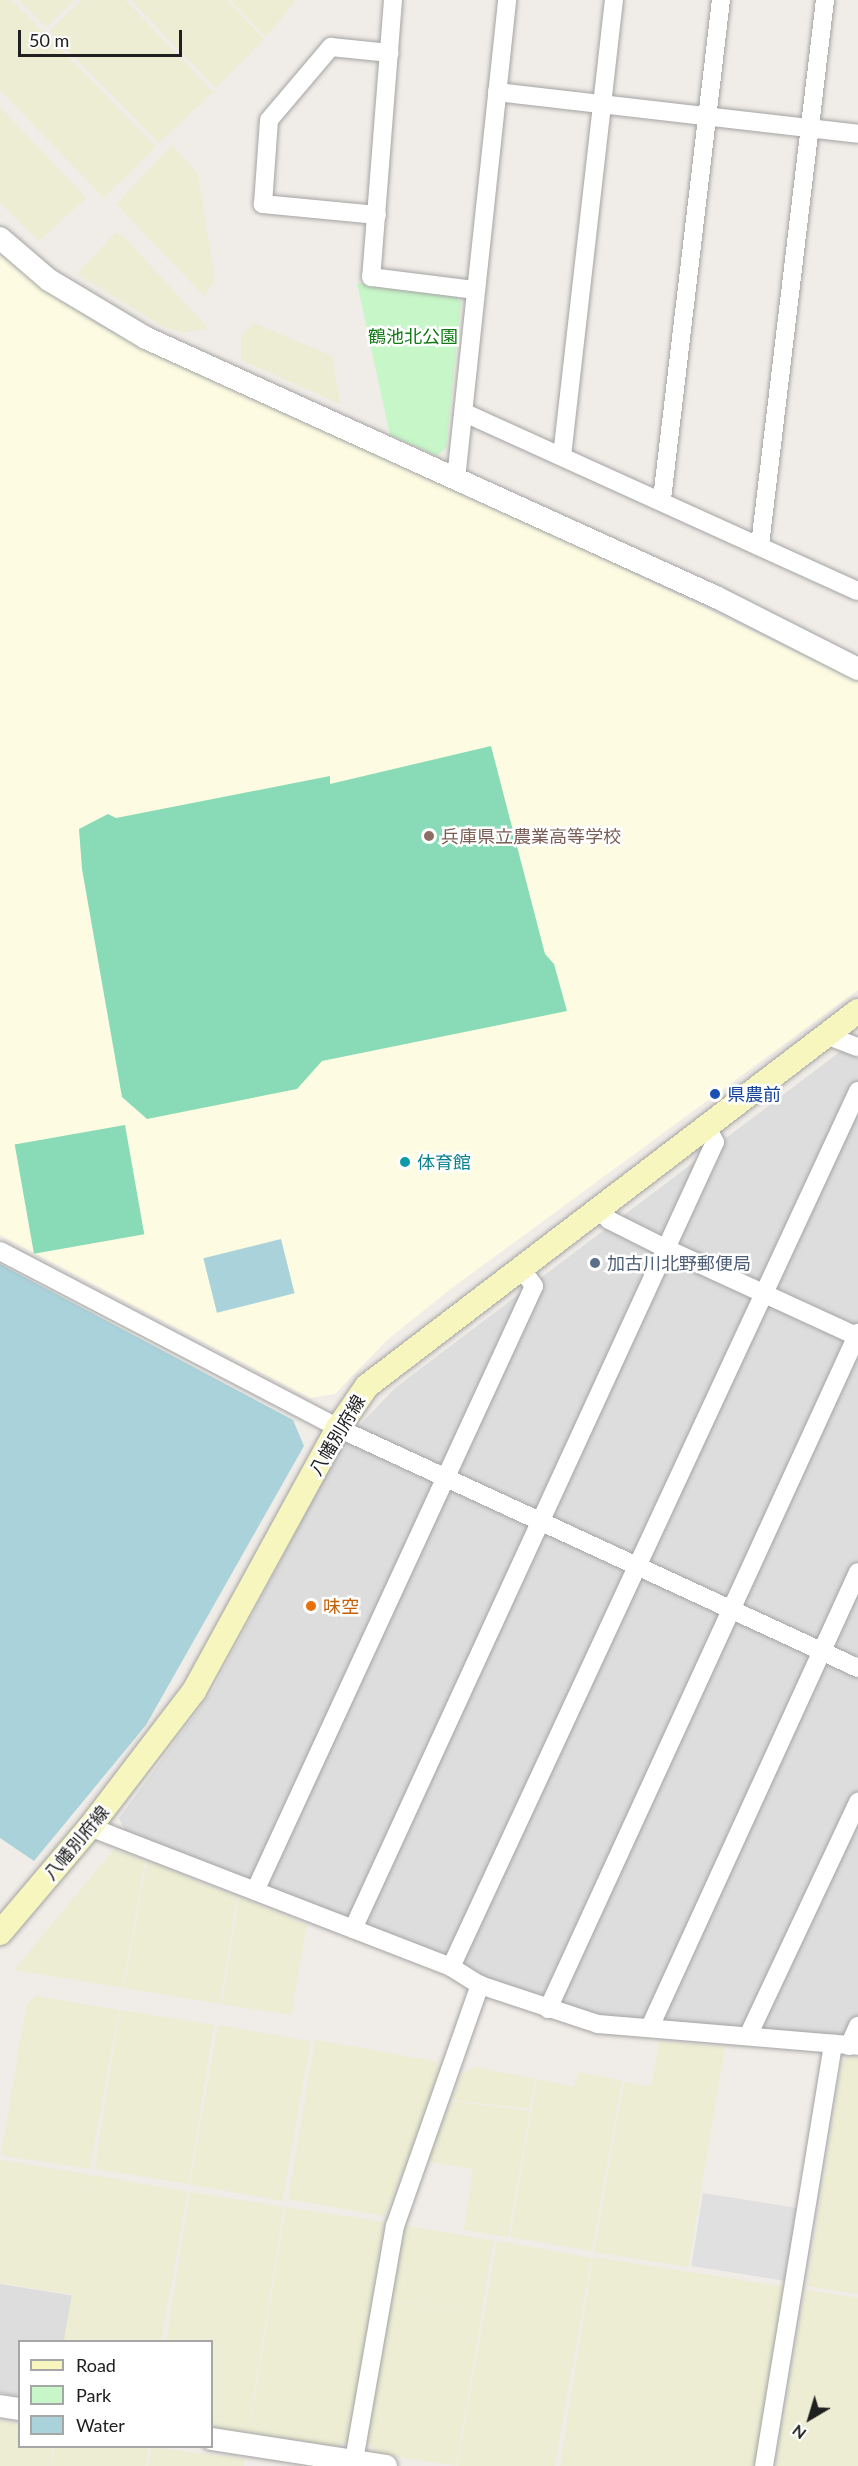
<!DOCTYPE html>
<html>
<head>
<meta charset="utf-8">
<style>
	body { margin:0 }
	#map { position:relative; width:858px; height:2466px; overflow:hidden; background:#f0ece7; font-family:Lato,"Noto Sans JP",sans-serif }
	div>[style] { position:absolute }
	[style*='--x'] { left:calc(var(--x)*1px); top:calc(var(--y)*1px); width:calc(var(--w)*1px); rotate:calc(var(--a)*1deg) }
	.residential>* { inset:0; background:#dedddd }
	.education>* { inset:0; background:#fdfce2 }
	.farmland>* { inset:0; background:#ecedd3; transform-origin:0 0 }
	.park>* { inset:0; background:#c7f6c8 }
	.pitch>* { inset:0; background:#89dab6; transform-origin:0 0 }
	.parking>* { inset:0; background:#e0e0e0; transform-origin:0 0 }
	.water>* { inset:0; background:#aad2da; transform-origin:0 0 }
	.roads { filter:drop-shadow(0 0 2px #a4a4a4) drop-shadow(0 0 2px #a4a4a4) }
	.minor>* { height:18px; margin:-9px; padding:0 9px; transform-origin:9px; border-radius:9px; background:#fff }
	.tertiary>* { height:22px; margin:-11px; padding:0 11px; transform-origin:11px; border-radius:11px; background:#fff }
	.secondary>* { height:24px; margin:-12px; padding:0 12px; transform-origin:12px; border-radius:12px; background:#f6f6be }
	.dots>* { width:16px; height:16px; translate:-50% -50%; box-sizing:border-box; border:3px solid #fff; border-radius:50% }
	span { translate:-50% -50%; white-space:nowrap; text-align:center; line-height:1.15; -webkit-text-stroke:5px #fff; paint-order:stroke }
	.park-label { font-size:18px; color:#127915 }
	.education-label { font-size:18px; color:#785e54 }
	.left { translate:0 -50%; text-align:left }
	.transit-label { font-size:18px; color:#164399 }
	.culture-label { font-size:18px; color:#0d838f }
	.service-label { font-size:18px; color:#4e5e75 }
	.street-label { font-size:18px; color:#202020 }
	.food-label { font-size:18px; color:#c56008 }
	.legend { position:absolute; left:18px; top:2340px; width:195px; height:108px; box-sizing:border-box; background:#fff; border:2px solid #a6a6a6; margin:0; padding:8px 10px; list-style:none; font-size:18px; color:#202020 }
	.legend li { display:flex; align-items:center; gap:12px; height:30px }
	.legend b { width:30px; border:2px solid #a6a6a6 }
	.north { position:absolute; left:780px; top:2388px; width:60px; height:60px; -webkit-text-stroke:4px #fff; paint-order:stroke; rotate:218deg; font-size:16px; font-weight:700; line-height:24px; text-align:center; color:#202020 }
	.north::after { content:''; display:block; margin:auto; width:21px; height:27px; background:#202020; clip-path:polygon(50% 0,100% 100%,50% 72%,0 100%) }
	.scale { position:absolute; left:18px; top:30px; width:164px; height:27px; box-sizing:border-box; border:3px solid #202020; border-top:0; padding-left:8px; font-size:18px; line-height:21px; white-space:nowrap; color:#202020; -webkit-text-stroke:4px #fff; paint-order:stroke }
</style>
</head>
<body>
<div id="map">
	<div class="residential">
		<div style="clip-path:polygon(841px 1051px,858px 1058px,858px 1662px,357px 1428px,395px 1388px)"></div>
		<div style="clip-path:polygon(345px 1439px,858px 1677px,858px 2039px,601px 2018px,499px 1986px,126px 1833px,119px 1818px,212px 1691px)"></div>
		<div style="clip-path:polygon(0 2284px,75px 2296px,68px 2341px,20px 2342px,19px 2396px,0 2393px)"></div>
	</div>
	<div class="education">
		<div style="clip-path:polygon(0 254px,96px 324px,143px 348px,593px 554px,858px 682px,858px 990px,452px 1288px,387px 1340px,335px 1394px,310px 1398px,0 1235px)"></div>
	</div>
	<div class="farmland">
		<div style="clip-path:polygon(0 0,12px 0,156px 147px,104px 198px,0 90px)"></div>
		<div style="clip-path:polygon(19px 0,74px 0,46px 27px)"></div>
		<div style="clip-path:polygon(82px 0,125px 0,213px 92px,159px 143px,50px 31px)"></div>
		<div style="clip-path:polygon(131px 0,227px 0,264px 39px,216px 88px)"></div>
		<div style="clip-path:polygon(230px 0,293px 0,295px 2px,266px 37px)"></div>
		<div style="clip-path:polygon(0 107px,86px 198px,39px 241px,0 203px)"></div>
		<div style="clip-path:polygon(172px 145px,198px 174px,215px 281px,204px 296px,116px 204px)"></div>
		<div style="clip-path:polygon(116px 232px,123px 236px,208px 328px,183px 333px,164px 327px,77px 274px)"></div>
		<div style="clip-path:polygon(254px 323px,332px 356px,340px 404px,241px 360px,241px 336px)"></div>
		<div style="clip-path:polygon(114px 1849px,145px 1861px,123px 1988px,14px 1970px)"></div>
		<div style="clip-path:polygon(147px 1861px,237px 1897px,220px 2004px,124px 1988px)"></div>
		<div style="clip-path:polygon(239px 1897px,307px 1925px,291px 2015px,222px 2004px)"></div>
		<div style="clip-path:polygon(36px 1996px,119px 2010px,90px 2169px,1px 2155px,26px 2006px)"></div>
		<div style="left:120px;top:2010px;width:95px;height:161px;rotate:9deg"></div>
		<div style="left:218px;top:2025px;width:94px;height:162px;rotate:10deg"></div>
		<div style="clip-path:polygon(315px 2040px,435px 2061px,442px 2073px,385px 2216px,288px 2199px)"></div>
		<div style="clip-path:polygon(659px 2041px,725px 2047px,688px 2267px,594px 2252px,624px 2082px,651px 2086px)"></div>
		<div style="clip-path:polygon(848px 2057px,858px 2057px,858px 2294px,807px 2286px,842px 2062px)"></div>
		<div style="clip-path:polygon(475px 2067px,535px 2079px,530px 2109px,452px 2100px,461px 2074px)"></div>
		<div style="clip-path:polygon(578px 2072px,622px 2081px,592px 2251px,510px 2237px,537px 2079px,574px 2087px)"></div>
		<div style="clip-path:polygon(451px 2101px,530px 2111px,508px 2237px,464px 2230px,473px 2169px,428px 2162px)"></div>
		<div style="clip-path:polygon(0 2160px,92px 2175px,75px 2295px,0 2283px)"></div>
		<div style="left:93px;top:2175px;width:96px;height:168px;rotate:10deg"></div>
		<div style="clip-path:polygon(190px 2192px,284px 2207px,248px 2433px,212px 2427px,212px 2342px,166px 2342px)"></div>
		<div style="clip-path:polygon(286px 2207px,384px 2222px,350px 2438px,339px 2447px,249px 2433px)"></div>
		<div style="left:403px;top:2225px;width:92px;height:74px;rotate:10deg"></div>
		<div style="left:497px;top:2241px;width:96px;height:228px;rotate:10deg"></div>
		<div style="clip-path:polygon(593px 2257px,787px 2287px,759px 2466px,560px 2466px)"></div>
		<div style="clip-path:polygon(805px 2290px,858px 2298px,858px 2466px,775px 2466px)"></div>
		<div style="clip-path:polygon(391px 2299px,482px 2314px,456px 2466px,377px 2454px,366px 2440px)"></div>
		<div style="clip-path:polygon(0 2421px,19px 2424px,20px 2446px,53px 2447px,50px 2466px,0 2466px)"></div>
		<div style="clip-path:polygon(55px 2446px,149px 2446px,149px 2447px,146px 2466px,51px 2466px)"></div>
		<div style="clip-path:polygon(151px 2447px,245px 2459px,244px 2466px,148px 2466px)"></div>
	</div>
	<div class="park">
		<div style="clip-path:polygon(357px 283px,454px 295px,461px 302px,446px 448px,437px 456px,390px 435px)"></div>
	</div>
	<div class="pitch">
		<div style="clip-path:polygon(491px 746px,545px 954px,554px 964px,567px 1011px,322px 1061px,297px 1089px,147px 1119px,122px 1097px,82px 869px,79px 829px,108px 814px,116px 818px,330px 776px,330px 784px)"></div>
		<div style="left:125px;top:1125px;width:111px;height:112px;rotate:80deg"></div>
	</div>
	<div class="parking">
		<div style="left:703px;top:2193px;width:97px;height:74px;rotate:9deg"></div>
	</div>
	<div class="water">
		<div style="left:281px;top:1239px;width:56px;height:80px;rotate:76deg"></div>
		<div style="clip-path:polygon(0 1264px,293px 1420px,304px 1446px,146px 1725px,34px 1861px,0 1838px)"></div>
	</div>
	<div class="roads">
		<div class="minor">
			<div style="--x:393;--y:0;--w:278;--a:94.5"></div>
			<div style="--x:371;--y:277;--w:105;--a:7.1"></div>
			<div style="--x:497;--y:92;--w:363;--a:6.6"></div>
			<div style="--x:377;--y:215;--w:115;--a:-174.5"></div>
			<div style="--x:263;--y:204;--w:84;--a:-85.9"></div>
			<div style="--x:269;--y:120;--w:96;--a:-49.7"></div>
			<div style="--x:331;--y:47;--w:59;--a:5.8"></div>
			<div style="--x:465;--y:413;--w:431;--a:24.4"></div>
			<div style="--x:562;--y:456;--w:459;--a:-83.5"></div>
			<div style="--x:456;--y:479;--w:482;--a:-83.9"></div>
			<div style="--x:662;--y:499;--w:502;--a:-83.26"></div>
			<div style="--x:760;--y:545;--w:549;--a:-83.2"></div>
			<div style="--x:826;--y:1035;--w:34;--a:21"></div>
			<div style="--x:597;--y:1207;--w:18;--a:47"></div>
			<div style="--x:609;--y:1220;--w:65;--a:26.6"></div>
			<div style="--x:667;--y:1249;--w:210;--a:24.7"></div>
			<div style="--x:0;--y:1251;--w:382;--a:27.6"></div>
			<div style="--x:338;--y:1428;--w:573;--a:24.78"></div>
			<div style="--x:90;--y:1827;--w:387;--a:21.2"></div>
			<div style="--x:451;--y:1967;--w:34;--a:32"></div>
			<div style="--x:480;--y:1985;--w:124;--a:18.3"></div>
			<div style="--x:598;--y:2024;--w:261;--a:4.8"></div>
			<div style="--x:255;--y:1891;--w:666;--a:-65.24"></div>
			<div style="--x:534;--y:1286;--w:24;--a:-126"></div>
			<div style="--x:353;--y:1929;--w:866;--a:-65.3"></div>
			<div style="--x:715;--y:1142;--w:18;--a:-119"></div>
			<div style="--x:451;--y:1967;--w:966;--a:-65.08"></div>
			<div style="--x:548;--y:2009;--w:744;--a:-65.36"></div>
			<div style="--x:650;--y:2027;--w:500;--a:-65.43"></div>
			<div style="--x:748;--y:2036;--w:259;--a:-64.8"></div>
			<div style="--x:849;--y:2046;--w:22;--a:-66"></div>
			<div style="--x:353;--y:2466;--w:244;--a:-80.1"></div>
			<div style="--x:395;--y:2226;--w:256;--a:-70.6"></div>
			<div style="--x:764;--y:2466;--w:428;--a:-80.7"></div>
		</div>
		<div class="tertiary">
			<div style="--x:0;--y:238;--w:65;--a:40.6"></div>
			<div style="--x:49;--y:280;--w:113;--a:30.9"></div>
			<div style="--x:146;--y:338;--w:626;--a:24.44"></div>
			<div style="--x:716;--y:597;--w:159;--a:26.9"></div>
			<div style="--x:0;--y:2406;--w:20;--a:9"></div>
			<div style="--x:212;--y:2439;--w:176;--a:8.8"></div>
		</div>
		<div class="secondary">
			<div style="--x:0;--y:1933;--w:139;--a:-49.7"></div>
			<div style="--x:90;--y:1827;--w:171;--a:-52.6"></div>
			<div style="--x:194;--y:1691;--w:300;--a:-61.3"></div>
			<div style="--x:338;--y:1428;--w:51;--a:-55.4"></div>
			<div style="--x:367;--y:1386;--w:618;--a:-37.37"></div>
		</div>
	</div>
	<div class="dots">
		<div style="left:429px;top:836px;background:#8d6e63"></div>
		<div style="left:715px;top:1094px;background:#1a4fb4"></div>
		<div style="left:405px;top:1162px;background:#0f9aa8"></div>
		<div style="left:595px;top:1263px;background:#5c6f8a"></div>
		<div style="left:311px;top:1606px;background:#e8710a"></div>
	</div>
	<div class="park-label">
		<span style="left:413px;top:336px">鶴池北公園</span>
	</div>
	<div class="education-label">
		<span class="left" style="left:441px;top:836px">兵庫県立農業高等学校</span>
	</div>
	<div class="transit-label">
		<span class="left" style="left:727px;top:1094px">県農前</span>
	</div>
	<div class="culture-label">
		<span class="left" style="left:417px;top:1162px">体育館</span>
	</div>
	<div class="service-label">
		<span class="left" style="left:607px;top:1263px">加古川北野郵便局</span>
	</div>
	<div class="street-label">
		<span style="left:337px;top:1435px;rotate:-59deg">八幡別府線</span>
		<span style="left:76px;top:1843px;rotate:-50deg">八幡別府線</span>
	</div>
	<div class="food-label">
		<span class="left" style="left:323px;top:1606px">味空</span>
	</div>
	<ul class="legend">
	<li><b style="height:8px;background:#f6f6be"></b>Road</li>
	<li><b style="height:16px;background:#c7f6c8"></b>Park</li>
	<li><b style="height:16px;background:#aad2da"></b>Water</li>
	</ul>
	<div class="north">N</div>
	<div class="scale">50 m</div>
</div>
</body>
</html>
